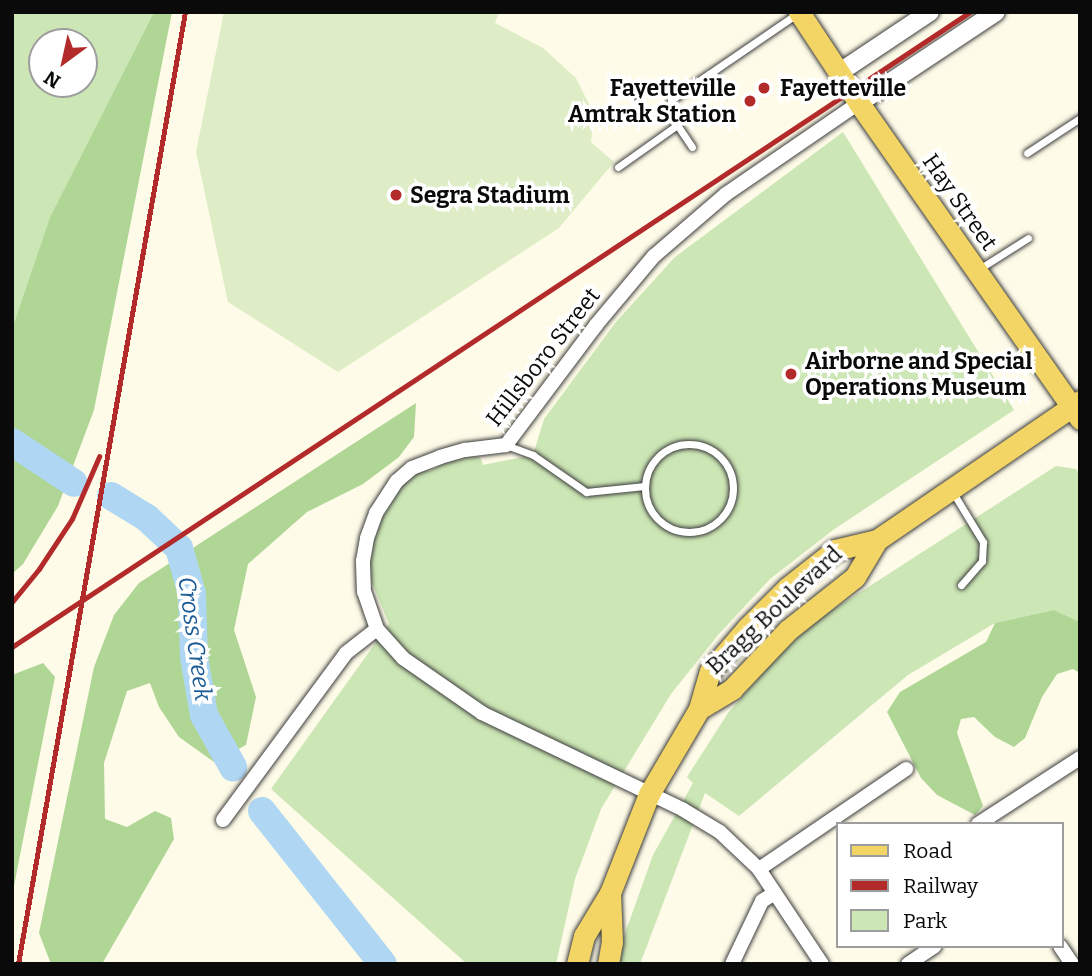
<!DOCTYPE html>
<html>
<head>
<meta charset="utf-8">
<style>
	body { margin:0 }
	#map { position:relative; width:1092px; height:976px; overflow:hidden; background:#fefbe8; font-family:Bitter,serif }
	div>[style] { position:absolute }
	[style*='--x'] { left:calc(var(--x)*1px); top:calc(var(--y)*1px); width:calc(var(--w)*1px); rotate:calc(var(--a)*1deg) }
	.green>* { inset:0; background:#cce6b5 }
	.forest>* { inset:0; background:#afd695 }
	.pitch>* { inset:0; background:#deedc6 }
	.river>* { height:28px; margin:-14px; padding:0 14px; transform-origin:14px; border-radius:14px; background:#afd7f3 }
	.roads { filter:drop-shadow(0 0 2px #3d3d3d) drop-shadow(0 0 2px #3d3d3d) }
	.service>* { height:7px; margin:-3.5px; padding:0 3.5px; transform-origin:3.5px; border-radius:3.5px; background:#fff }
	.service>.ring { margin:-3.5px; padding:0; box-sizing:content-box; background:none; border:7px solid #fff; border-radius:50% }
	.minor>* { height:14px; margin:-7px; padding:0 7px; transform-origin:7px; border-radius:7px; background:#fff }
	.tertiary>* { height:18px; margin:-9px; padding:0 9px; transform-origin:9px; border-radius:9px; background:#fff }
	.primary>* { height:21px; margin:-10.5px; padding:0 10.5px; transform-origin:10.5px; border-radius:10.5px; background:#f2d564 }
	.rail>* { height:4.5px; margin:-2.25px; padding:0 2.25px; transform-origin:2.25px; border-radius:2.25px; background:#b32a2b }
	.dots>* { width:19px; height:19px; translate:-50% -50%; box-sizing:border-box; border:4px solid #fff; border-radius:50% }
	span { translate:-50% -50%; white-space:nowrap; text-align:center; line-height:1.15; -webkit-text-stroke:7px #fff; paint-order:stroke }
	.poi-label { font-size:23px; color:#0a0a0a; font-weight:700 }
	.right { translate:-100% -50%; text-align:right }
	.left { translate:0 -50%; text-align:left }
	.street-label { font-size:23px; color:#0a0a0a }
	.water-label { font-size:24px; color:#1a5b95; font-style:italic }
	.frame { position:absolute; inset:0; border:14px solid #0a0a0a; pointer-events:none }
	.legend { position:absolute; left:836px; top:822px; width:228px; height:126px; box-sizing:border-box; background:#fff; border:2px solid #9d9d9d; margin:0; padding:9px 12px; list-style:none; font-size:21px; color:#0a0a0a }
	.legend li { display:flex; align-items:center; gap:14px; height:35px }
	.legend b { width:35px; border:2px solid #9d9d9d }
	.north { position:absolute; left:28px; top:28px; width:70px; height:70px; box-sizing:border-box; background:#fff; border:2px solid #9d9d9d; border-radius:50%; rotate:213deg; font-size:19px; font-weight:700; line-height:28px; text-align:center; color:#0a0a0a }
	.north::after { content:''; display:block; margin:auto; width:24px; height:32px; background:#b32a2b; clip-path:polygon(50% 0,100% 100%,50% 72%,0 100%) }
</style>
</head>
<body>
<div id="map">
	<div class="green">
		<div style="clip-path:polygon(evenodd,12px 12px,154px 12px,50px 217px,12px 329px,12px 12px,42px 42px,84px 42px,84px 84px,42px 84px,42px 42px)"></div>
		<div style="clip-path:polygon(843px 132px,1014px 410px,833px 530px,770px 579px,718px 635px,671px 694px,601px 809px,575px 879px,556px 964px,467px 964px,271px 789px,389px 624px,363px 561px,376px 513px,412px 468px,430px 471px,447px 462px,471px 457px,480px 457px,483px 465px,533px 455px,544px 419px,616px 322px,675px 257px)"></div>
		<div style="clip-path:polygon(1056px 466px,1076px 469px,1080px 475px,1080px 622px,1054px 610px,995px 623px,908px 675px,739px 816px,705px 793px,640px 964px,620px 964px,623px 939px,653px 855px,693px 783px,687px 777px,728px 713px,773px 661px,817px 620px)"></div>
	</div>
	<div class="forest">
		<div style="clip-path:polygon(154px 12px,172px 12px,94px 410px,58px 506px,23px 564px,12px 574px,12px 329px,50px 217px)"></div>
		<div style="clip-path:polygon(416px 403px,414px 437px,399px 457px,363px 484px,307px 512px,248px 564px,234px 630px,256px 697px,246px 745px,214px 762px,179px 737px,159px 707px,150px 683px,127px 691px,104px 763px,105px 819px,127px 827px,155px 811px,171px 818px,174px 839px,102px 964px,51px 964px,39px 933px,94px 667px,114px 615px,139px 583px)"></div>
		<div style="clip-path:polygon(1054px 610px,1080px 622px,1080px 673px,1073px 669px,1057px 674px,1042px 697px,1025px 738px,1014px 747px,995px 737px,974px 717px,961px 719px,957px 733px,983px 806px,975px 815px,937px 795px,921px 778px,887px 712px,900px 692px,986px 642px,995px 623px)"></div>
		<div style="clip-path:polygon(43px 663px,55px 677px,12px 896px,12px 675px)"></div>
	</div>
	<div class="pitch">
		<div style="clip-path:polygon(224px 12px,499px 12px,495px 23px,543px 48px,576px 78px,594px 114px,591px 142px,614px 162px,559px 228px,338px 372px,228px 302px,196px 152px)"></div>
	</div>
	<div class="river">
		<div style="--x:12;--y:442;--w:74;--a:33.5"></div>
		<div style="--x:111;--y:496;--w:42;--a:31.4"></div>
		<div style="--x:147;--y:518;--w:44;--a:43.2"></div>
		<div style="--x:179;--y:548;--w:48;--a:74.2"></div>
		<div style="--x:192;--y:594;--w:63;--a:88.2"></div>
		<div style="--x:194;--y:657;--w:59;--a:80.2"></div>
		<div style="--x:204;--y:715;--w:60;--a:60.9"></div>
		<div style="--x:262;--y:811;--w:195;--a:51.7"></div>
	</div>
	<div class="roads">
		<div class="service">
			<div style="--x:692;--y:147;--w:37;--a:-124"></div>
			<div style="--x:671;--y:116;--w:16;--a:-90"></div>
			<div style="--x:671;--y:100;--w:154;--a:-34.4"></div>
			<div style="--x:1027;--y:153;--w:64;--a:-33.4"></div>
			<div style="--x:618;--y:167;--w:72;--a:-35.4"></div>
			<div style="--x:979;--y:269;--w:58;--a:-32.3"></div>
			<div class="ring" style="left:645px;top:444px;width:81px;height:81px"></div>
			<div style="--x:506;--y:445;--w:29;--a:20"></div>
			<div style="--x:533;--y:455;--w:65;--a:34.9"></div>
			<div style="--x:586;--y:492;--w:59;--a:-5.8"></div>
			<div style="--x:952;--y:491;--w:60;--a:58.7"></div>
			<div style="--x:983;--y:542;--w:19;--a:93"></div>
			<div style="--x:982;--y:561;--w:32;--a:131"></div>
		</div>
		<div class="minor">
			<div style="--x:223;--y:820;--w:207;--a:-53.6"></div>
			<div style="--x:346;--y:653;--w:39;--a:-38"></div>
			<div style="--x:978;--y:824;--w:121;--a:-32.9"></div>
			<div style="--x:759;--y:869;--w:178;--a:-34.2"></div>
			<div style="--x:1060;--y:946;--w:22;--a:56"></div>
			<div style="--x:732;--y:964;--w:70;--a:-64.5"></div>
			<div style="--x:762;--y:901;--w:15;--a:-32"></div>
			<div style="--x:822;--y:964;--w:114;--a:-123.6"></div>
			<div style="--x:759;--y:869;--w:54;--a:-136.5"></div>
			<div style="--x:720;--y:832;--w:44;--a:-148.8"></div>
			<div style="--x:682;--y:809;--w:222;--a:-154.4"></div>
			<div style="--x:482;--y:713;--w:96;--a:-145.2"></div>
			<div style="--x:403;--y:658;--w:39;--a:-132"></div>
			<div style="--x:377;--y:629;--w:39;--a:-109"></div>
			<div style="--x:364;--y:592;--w:31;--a:-92"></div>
			<div style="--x:363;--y:561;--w:23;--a:-80"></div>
			<div style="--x:367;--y:538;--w:27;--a:-70"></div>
			<div style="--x:376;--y:513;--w:38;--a:-57"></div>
			<div style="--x:397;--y:481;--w:20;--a:-41"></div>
			<div style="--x:412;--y:468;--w:30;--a:-21"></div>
			<div style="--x:440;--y:457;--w:26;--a:-16"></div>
			<div style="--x:465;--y:450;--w:41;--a:-7"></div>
			<div style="--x:506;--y:445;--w:150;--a:-53.1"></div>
			<div style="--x:596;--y:325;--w:90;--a:-50"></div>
			<div style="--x:654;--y:256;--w:95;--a:-40.7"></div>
			<div style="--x:726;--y:194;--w:161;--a:-34.4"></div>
			<div style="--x:908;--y:964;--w:32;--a:-34"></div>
		</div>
		<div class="tertiary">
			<div style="--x:840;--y:72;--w:108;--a:-33.7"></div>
			<div style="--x:859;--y:103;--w:164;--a:-33.6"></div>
		</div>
		<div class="primary">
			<div style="--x:799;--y:12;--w:109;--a:56.6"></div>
			<div style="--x:859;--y:103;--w:386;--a:55"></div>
			<div style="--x:699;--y:709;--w:39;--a:-31"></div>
			<div style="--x:732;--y:689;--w:81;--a:-46.5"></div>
			<div style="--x:788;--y:630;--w:85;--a:-38.3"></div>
			<div style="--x:855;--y:577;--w:43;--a:-59.3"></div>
			<div style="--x:577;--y:964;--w:29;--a:-76"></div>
			<div style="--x:584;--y:936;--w:50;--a:-58.8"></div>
			<div style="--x:610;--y:893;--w:106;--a:-68.5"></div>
			<div style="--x:649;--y:794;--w:99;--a:-59.5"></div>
			<div style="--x:699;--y:709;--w:40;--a:-74"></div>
			<div style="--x:710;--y:671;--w:57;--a:-49.3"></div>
			<div style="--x:747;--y:628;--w:57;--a:-45"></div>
			<div style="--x:787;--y:588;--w:61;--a:-38.4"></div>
			<div style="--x:835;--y:550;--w:43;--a:-13.4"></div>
			<div style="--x:877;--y:540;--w:246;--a:-34.4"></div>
			<div style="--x:608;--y:964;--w:22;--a:-80"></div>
			<div style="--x:612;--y:942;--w:49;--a:-92.3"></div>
		</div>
	</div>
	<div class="rail">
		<div style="--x:12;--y:602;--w:43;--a:-50.7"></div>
		<div style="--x:39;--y:569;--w:60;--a:-56.6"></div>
		<div style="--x:72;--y:519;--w:68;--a:-66.5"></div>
		<div style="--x:12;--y:647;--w:1149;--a:-33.54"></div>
		<div style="--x:18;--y:964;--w:967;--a:-80.05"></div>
	</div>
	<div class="dots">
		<div style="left:764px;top:88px;background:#b32a2b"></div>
		<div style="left:750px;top:101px;background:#b32a2b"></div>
		<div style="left:396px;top:195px;background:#b32a2b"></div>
		<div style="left:791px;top:374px;background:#b32a2b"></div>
	</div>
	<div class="poi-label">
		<span class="right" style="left:736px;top:101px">Fayetteville<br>Amtrak Station</span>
		<span class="left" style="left:780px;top:88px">Fayetteville</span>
		<span class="left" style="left:410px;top:195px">Segra Stadium</span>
		<span class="left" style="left:805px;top:374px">Airborne and Special<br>Operations Museum</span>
	</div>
	<div class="street-label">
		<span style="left:960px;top:202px;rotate:55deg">Hay Street</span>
		<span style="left:543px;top:357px;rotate:-52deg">Hillsboro Street</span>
		<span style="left:774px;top:610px;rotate:-43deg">Bragg Boulevard</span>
	</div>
	<div class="water-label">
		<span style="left:194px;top:639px;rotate:82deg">Cross Creek</span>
	</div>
	<div class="frame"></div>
	<ul class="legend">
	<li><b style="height:9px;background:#f2d564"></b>Road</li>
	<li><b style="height:9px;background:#b32a2b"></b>Railway</li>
	<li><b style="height:19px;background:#cce6b5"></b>Park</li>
	</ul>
	<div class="north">N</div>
</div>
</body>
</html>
